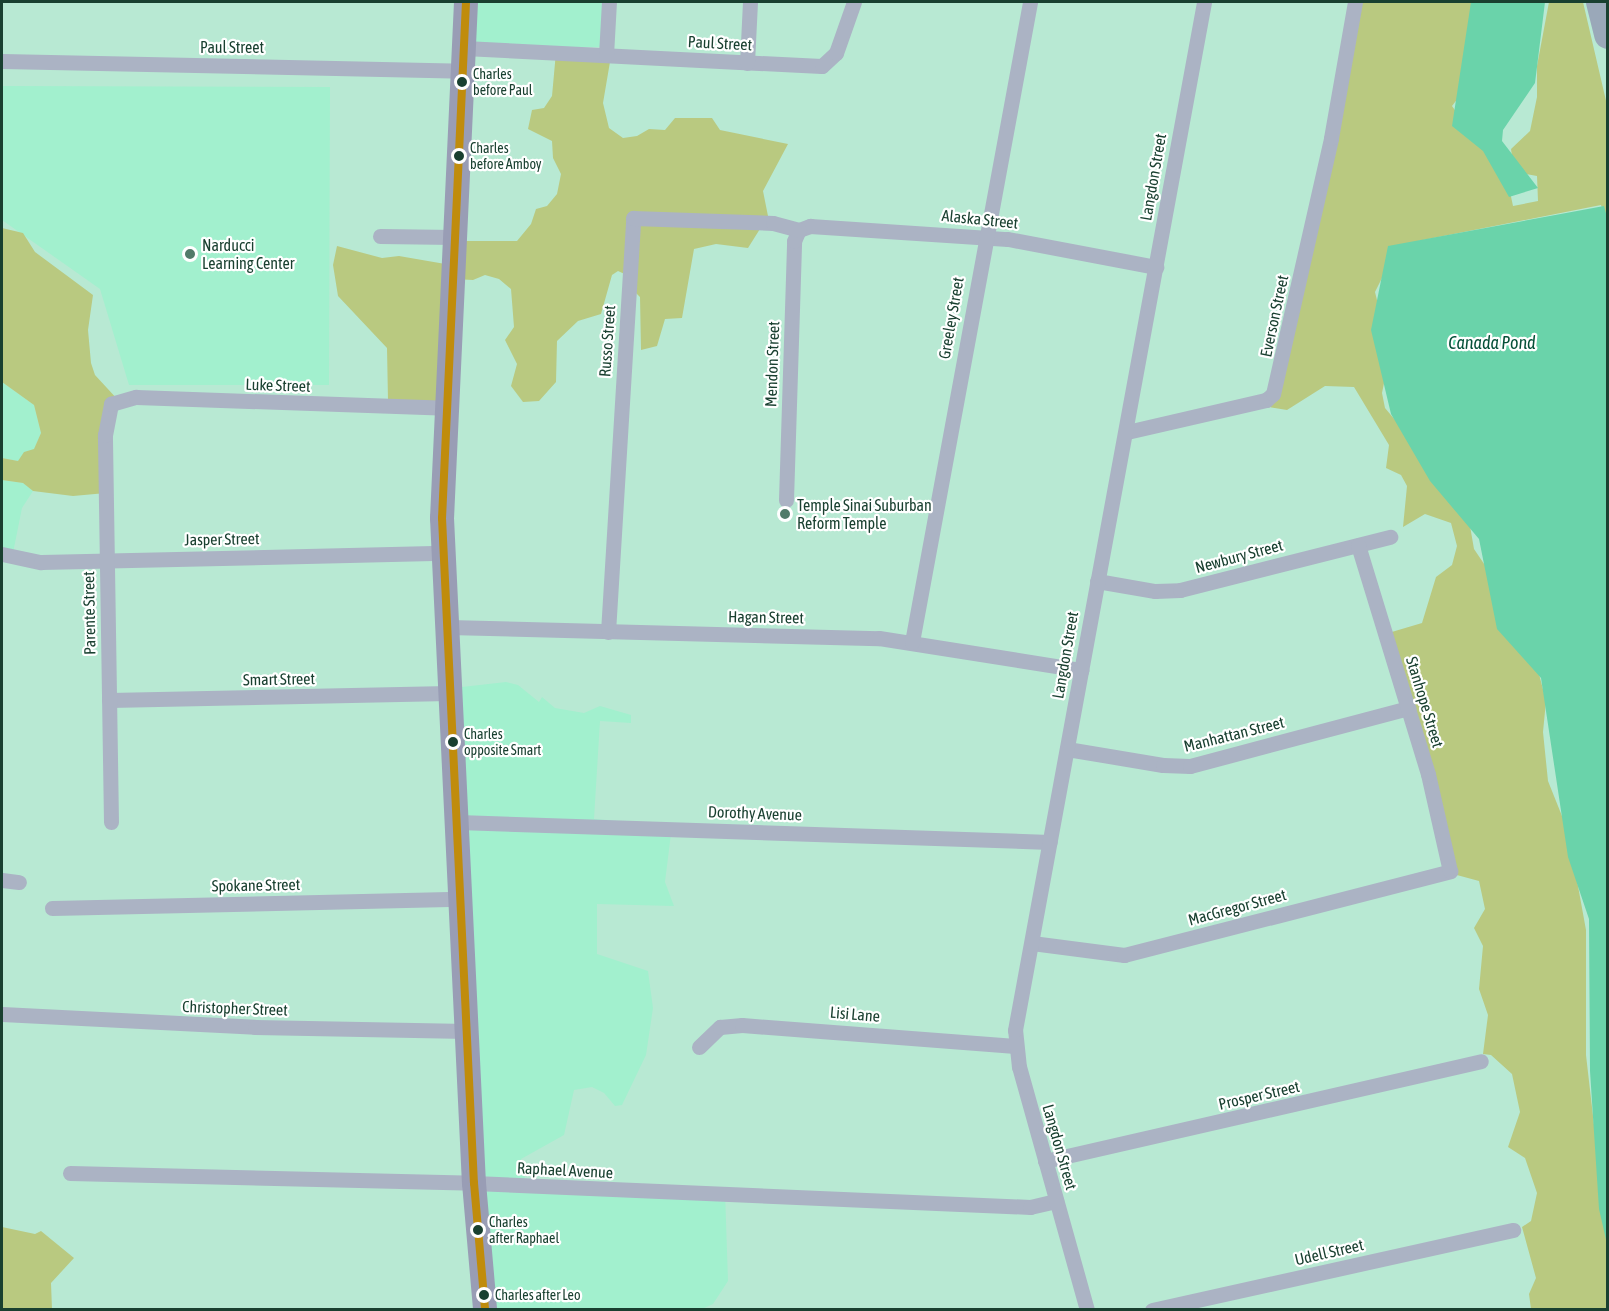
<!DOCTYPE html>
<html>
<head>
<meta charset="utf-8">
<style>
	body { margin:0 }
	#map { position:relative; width:1609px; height:1311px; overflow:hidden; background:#b8e9d3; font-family:"Asap Condensed",sans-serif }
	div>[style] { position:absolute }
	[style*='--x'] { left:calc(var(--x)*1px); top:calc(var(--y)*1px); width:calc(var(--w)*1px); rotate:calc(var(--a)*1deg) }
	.built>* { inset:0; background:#a2f0ce; transform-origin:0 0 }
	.forest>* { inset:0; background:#b9c980 }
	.water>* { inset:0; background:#6ad3aa }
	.street>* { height:15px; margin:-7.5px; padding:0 7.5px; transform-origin:7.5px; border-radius:7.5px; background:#abb3c4 }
	.primary>* { height:24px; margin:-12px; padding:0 12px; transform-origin:12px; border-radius:12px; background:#999db5 }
	.highway>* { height:28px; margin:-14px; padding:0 14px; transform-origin:14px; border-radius:14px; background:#9aa8b9 }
	.bus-1>* { height:8px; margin:-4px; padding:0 4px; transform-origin:4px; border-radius:4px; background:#c08c0c }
	.dots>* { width:16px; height:16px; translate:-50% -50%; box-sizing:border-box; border:3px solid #fff; border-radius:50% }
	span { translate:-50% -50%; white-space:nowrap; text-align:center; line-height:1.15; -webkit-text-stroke:4.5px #fff; paint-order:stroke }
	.bus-label { font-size:14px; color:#194030 }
	.left { translate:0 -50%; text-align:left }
	.street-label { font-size:16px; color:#194030 }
	.poi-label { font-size:16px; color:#194030 }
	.water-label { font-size:18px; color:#055038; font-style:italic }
	.frame { position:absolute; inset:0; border:3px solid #194030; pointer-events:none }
</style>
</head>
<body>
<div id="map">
	<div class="built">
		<div style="left:467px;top:2px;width:142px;height:45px"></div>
		<div style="clip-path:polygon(2px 86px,330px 87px,329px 385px,129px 385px,100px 289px,2px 220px)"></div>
		<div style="clip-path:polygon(2px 382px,34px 405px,41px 433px,34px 450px,18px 461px,2px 458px)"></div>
		<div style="clip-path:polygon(2px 480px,23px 483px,33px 491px,22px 508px,13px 553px,2px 551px)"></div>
		<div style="clip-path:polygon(506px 682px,518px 685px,539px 702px,542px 697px,555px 708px,584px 713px,600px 706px,631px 715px,631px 723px,600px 721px,594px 819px,672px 826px,665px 882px,674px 906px,597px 904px,597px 954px,648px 971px,653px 1008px,646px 1055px,622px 1105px,615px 1106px,604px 1093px,592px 1087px,574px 1090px,564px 1135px,521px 1159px,526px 1183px,725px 1191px,728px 1281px,713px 1304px,702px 1309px,484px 1309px,453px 688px)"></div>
	</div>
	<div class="forest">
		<div style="clip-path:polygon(1354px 2px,1483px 2px,1462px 93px,1452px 106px,1509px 187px,1513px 206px,1538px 201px,1537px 176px,1526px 174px,1513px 163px,1511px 149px,1530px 131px,1537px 97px,1537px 66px,1549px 2px,1583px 2px,1607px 105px,1607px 224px,1601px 205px,1418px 241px,1395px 252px,1375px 292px,1390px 353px,1382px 393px,1385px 408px,1416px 445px,1470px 526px,1474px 549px,1505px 595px,1539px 674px,1546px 701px,1543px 732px,1548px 781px,1568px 831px,1586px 930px,1586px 1055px,1607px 1238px,1606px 1309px,1531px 1309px,1529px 1294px,1536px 1278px,1522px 1227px,1531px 1221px,1537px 1193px,1525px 1158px,1508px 1147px,1520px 1112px,1512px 1074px,1491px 1055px,1483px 1054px,1488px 1015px,1479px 989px,1483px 946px,1474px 928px,1485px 909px,1479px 881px,1442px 871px,1446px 868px,1385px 634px,1422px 623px,1436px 577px,1452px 565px,1457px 546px,1451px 523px,1425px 514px,1403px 527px,1407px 486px,1401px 475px,1386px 468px,1389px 445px,1354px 387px,1325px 386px,1287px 410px,1257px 405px,1273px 386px)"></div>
		<div style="clip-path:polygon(556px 52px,611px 56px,603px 103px,609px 128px,623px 138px,637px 136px,649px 129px,665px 130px,675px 118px,712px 118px,720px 130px,788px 144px,763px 191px,768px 216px,748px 248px,716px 244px,694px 249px,682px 318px,665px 319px,657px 346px,641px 350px,640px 297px,631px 288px,629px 276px,618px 271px,612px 275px,601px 314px,578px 321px,557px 341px,556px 382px,539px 401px,523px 402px,511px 386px,517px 364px,505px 340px,514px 327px,511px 289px,499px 279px,485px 275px,473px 280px,453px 279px,444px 402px,388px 401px,387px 348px,338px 296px,333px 265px,337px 246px,382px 258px,399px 256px,451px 265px,457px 241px,517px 241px,531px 224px,536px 209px,547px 206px,557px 194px,561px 174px,553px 158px,552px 141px,528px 129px,532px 110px,544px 108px,552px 96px)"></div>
		<div style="clip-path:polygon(2px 228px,23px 233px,35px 252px,93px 295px,88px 330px,91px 363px,95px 375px,119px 401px,111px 415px,106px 493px,73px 496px,33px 491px,23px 483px,2px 480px,2px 458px,18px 461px,24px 452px,34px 449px,41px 433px,34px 405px,2px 382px)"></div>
		<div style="clip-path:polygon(2px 1227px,35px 1234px,41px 1231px,74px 1258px,51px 1283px,52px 1309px,2px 1309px)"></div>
	</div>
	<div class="water">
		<div style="clip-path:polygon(1471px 2px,1545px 2px,1535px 83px,1503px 130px,1502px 141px,1538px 188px,1509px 197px,1483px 151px,1452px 126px)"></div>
		<div style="clip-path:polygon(1604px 206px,1608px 221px,1607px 1244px,1599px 1209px,1590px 1071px,1589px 919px,1568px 857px,1541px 678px,1497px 629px,1479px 539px,1430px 481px,1391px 414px,1371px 330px,1388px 246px)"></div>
	</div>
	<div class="street">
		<div style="--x:464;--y:48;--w:358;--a:2.9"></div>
		<div style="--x:822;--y:66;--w:19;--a:-43"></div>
		<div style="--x:836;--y:53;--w:54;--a:-70.6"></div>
		<div style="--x:606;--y:55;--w:53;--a:-86.8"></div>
		<div style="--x:2;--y:61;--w:461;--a:1.2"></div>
		<div style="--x:747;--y:63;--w:61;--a:-87.2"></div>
		<div style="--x:799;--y:230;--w:12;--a:-20"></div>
		<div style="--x:810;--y:226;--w:198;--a:3.8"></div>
		<div style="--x:1008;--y:239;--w:151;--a:10.7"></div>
		<div style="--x:380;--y:236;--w:74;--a:0.8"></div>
		<div style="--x:1127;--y:432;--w:143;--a:-13"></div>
		<div style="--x:1266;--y:400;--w:9;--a:-41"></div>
		<div style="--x:1273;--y:394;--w:262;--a:-77.2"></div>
		<div style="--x:1331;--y:138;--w:138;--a:-80"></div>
		<div style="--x:786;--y:500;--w:259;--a:-88.2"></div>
		<div style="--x:794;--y:241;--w:12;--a:-66"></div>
		<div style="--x:2;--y:554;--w:40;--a:12"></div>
		<div style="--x:41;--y:562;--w:403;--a:-1.3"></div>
		<div style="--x:1097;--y:581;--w:59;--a:9.8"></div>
		<div style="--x:1155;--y:591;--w:25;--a:-2"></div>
		<div style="--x:1180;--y:590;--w:217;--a:-14.2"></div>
		<div style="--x:448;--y:627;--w:431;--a:1.5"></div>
		<div style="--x:879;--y:638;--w:205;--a:9"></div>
		<div style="--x:608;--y:632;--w:415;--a:-86.5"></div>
		<div style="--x:633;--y:218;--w:140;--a:2"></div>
		<div style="--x:773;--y:223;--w:27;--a:15"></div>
		<div style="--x:912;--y:642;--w:651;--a:-79.55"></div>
		<div style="--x:109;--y:700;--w:340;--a:-1.2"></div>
		<div style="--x:1067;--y:749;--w:97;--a:9.5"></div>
		<div style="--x:1163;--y:765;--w:27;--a:2"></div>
		<div style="--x:1190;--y:766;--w:226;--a:-14.9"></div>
		<div style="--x:111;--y:822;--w:387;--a:-90.9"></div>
		<div style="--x:105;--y:435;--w:32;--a:-79"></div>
		<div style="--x:111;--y:404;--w:26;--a:-16"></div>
		<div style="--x:136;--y:397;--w:310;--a:2"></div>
		<div style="--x:458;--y:822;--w:592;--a:1.93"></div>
		<div style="--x:2;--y:880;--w:17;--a:7"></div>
		<div style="--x:52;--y:908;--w:408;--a:-1.3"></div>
		<div style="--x:1032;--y:943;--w:93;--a:7.4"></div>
		<div style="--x:1124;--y:955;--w:337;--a:-14.4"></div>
		<div style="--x:1450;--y:871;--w:99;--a:-102.8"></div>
		<div style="--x:1428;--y:774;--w:239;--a:-107"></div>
		<div style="--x:2;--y:1014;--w:253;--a:2.9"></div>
		<div style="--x:255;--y:1027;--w:212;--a:1.1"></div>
		<div style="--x:699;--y:1047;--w:29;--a:-44"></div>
		<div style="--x:720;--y:1027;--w:22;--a:-5"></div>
		<div style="--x:742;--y:1025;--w:274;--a:4.4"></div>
		<div style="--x:1045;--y:1161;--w:447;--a:-12.9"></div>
		<div style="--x:70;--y:1173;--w:404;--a:1.4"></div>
		<div style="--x:474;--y:1183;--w:557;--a:2.47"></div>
		<div style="--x:1030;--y:1207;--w:27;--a:-13"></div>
		<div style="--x:1087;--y:1310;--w:252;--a:-105.6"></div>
		<div style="--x:1019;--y:1067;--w:37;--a:-96"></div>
		<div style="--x:1015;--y:1030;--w:1045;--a:-79.58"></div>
		<div style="--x:1152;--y:1310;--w:370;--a:-12.5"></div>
	</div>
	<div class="primary">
		<div style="--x:466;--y:2;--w:517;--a:92.66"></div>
		<div style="--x:442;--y:518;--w:666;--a:87.25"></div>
		<div style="--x:474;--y:1183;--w:127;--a:85"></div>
	</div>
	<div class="highway">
		<div style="--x:1600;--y:2;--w:34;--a:76"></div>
	</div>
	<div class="bus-1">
		<div style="--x:466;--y:2;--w:517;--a:92.66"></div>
		<div style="--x:442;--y:518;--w:666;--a:87.25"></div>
		<div style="--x:474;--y:1183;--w:127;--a:85"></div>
	</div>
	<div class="dots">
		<div style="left:462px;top:82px;background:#194030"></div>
		<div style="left:459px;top:156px;background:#194030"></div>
		<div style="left:190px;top:254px;background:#517b69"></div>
		<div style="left:785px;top:514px;background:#517b69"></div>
		<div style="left:453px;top:742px;background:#194030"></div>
		<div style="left:478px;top:1230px;background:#194030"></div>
		<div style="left:484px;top:1295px;background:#194030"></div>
	</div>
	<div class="bus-label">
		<span class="left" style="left:473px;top:82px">Charles<br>before Paul</span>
		<span class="left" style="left:470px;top:156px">Charles<br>before Amboy</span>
		<span class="left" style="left:464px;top:742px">Charles<br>opposite Smart</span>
		<span class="left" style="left:489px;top:1230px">Charles<br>after Raphael</span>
		<span class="left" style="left:495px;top:1295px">Charles after Leo</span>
	</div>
	<div class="street-label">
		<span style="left:720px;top:43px;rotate:3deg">Paul Street</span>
		<span style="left:232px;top:47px">Paul Street</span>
		<span style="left:1153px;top:177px;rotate:-80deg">Langdon Street</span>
		<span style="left:980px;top:219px;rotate:6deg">Alaska Street</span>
		<span style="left:1274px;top:316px;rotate:-78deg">Everson Street</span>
		<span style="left:951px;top:318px;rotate:-80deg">Greeley Street</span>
		<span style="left:607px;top:341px;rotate:-86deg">Russo Street</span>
		<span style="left:772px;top:364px;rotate:-88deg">Mendon Street</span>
		<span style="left:278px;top:385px;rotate:2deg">Luke Street</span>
		<span style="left:222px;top:539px;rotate:-1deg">Jasper Street</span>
		<span style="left:1239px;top:556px;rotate:-15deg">Newbury Street</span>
		<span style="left:89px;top:613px;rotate:-91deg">Parente Street</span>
		<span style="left:766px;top:617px;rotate:1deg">Hagan Street</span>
		<span style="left:1065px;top:655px;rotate:-80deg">Langdon Street</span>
		<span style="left:279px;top:679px;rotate:-1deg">Smart Street</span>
		<span style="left:1425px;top:702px;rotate:73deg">Stanhope Street</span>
		<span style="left:1234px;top:734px;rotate:-14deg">Manhattan Street</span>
		<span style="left:755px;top:813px;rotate:2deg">Dorothy Avenue</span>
		<span style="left:256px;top:885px;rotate:-1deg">Spokane Street</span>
		<span style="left:1237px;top:907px;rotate:-15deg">MacGregor Street</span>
		<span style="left:235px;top:1008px;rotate:2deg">Christopher Street</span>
		<span style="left:855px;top:1014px;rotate:5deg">Lisi Lane</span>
		<span style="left:1259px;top:1095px;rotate:-13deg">Prosper Street</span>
		<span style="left:1060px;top:1147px;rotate:74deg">Langdon Street</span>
		<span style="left:565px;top:1170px;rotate:3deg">Raphael Avenue</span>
		<span style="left:1329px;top:1252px;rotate:-13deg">Udell Street</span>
	</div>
	<div class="poi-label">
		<span class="left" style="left:202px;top:254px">Narducci<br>Learning Center</span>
		<span class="left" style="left:797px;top:514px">Temple Sinai Suburban<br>Reform Temple</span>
	</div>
	<div class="water-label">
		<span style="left:1492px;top:343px">Canada Pond</span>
	</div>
	<div class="frame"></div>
</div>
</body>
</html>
